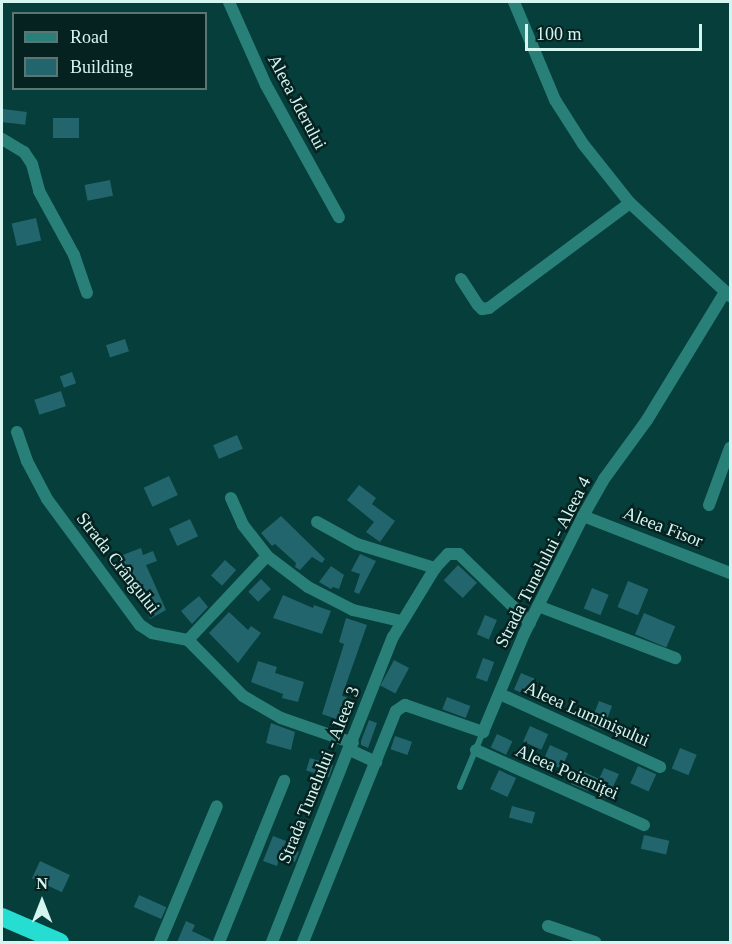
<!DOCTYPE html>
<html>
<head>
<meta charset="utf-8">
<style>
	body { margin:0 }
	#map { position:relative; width:732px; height:944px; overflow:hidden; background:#053e3a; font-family:Georgia,serif }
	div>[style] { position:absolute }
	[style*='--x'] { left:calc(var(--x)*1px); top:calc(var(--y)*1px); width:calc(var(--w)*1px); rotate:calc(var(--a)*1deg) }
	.building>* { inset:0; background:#22656d; transform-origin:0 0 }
	.lane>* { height:6px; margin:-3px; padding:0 3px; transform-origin:3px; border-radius:3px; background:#298079 }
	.street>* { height:12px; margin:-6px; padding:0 6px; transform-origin:6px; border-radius:6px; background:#298079 }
	.highway>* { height:18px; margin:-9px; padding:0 9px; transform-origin:9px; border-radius:9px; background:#25ddd0 }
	span { translate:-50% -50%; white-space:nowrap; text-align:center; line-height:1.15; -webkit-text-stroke:5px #062220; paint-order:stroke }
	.street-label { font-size:18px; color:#d5f5f1 }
	.frame { position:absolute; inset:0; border:3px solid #d5f5f1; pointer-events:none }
	.legend { position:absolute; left:12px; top:12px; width:195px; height:78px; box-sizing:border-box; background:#062220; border:2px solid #597674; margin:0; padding:8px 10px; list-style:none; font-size:18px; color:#d5f5f1 }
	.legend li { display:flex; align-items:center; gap:12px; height:30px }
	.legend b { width:30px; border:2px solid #597674 }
	.north { position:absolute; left:12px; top:872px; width:60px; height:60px; -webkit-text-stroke:4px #062220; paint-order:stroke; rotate:0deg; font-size:16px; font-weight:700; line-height:24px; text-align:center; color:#d5f5f1 }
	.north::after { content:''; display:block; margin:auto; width:21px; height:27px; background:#d5f5f1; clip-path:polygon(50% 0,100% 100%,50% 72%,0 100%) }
	.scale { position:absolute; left:525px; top:24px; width:177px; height:27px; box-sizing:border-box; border:3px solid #d5f5f1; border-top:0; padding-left:8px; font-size:18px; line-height:21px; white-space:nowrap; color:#d5f5f1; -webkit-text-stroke:4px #062220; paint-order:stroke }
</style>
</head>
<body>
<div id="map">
	<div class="building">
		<div style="left:3px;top:109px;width:24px;height:13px;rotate:7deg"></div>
		<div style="left:53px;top:118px;width:26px;height:20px"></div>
		<div style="left:110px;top:180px;width:16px;height:26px;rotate:79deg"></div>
		<div style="left:36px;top:218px;width:23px;height:25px;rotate:77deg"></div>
		<div style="left:125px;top:339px;width:13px;height:20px;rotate:72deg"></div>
		<div style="left:72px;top:372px;width:12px;height:13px;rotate:70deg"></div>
		<div style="left:61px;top:391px;width:16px;height:28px;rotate:72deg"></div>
		<div style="left:237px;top:435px;width:15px;height:26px;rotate:67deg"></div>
		<div style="left:169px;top:476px;width:21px;height:28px;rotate:65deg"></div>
		<div style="clip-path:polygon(359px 485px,376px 498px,372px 504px,395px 521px,380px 542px,366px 532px,374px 522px,347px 500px)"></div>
		<div style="clip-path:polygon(281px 516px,325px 559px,322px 563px,312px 557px,300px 570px,295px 567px,296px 563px,275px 544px,272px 546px,261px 533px)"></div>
		<div style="left:190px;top:519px;width:19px;height:23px;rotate:65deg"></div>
		<div style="clip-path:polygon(141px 548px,143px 555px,153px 551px,157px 561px,146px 565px,166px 610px,150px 619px,120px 556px)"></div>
		<div style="clip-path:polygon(360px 554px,376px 561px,359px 594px,354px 592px,360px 574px,351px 571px)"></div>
		<div style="left:225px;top:560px;width:15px;height:21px;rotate:42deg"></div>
		<div style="left:458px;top:565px;width:26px;height:21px;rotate:43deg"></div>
		<div style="clip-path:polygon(331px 566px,344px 575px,339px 589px,333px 587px,331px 589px,319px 582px)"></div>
		<div style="left:261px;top:579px;width:14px;height:18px;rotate:45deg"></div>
		<div style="left:628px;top:581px;width:22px;height:28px;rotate:22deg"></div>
		<div style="left:592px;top:588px;width:18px;height:22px;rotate:22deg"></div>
		<div style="clip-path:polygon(283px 595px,313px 608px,314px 605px,331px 611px,322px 634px,273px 618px)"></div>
		<div style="clip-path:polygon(199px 596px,208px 607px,192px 624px,181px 611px)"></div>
		<div style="clip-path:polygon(229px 612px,248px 630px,251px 626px,261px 633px,238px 663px,209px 633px)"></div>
		<div style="left:644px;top:613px;width:34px;height:23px;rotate:23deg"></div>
		<div style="left:485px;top:615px;width:13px;height:21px;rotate:23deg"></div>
		<div style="clip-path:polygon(346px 618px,367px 625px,342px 696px,347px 697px,339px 720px,322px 714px,344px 644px,339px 642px)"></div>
		<div style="left:483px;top:658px;width:12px;height:21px;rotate:20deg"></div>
		<div style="left:394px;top:660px;width:17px;height:29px;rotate:28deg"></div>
		<div style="clip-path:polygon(258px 661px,277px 667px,275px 673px,304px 682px,298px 702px,282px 698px,283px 694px,251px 682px)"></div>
		<div style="left:521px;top:673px;width:15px;height:18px;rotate:23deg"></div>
		<div style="left:447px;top:697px;width:25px;height:13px;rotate:21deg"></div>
		<div style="left:599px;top:701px;width:14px;height:26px;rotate:21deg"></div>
		<div style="clip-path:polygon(369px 720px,377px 723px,368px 748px,361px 745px,361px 741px)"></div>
		<div style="clip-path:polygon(271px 723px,295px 732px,291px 750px,266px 743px)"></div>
		<div style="left:530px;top:726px;width:20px;height:17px;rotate:24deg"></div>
		<div style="left:497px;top:734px;width:17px;height:15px;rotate:25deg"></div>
		<div style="left:395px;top:736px;width:18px;height:14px;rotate:19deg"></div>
		<div style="left:550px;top:745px;width:20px;height:17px;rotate:24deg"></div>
		<div style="left:680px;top:748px;width:18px;height:22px;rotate:22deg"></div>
		<div style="left:310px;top:758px;width:24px;height:13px;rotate:17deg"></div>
		<div style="left:638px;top:766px;width:20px;height:19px;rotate:24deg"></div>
		<div style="clip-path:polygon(604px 768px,619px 774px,610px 793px,591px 785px,588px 791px,571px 784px,578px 769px,599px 779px)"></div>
		<div style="left:499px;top:770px;width:19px;height:21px;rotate:25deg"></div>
		<div style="left:512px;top:806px;width:24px;height:12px;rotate:15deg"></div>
		<div style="left:644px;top:835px;width:26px;height:14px;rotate:13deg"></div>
		<div style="clip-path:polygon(273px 836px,286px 841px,284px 846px,299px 852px,295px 862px,280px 855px,277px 866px,263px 861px)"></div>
		<div style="left:40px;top:861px;width:33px;height:19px;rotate:25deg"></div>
		<div style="left:139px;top:895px;width:30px;height:13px;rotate:24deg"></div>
		<div style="clip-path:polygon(186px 921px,195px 925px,192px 931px,211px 940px,211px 942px,177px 942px)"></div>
	</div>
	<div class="lane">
		<div style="--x:460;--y:787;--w:60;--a:-67.3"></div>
	</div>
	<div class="street">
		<div style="--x:229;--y:2;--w:91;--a:66"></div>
		<div style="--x:266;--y:85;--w:151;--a:61.1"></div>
		<div style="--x:514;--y:2;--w:106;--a:67.3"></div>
		<div style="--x:555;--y:100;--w:52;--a:57.5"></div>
		<div style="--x:583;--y:144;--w:75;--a:51.5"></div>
		<div style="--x:630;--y:203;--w:137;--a:42.9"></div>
		<div style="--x:2;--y:139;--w:26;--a:31"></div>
		<div style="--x:24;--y:152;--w:14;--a:56"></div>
		<div style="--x:32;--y:164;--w:28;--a:75"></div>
		<div style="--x:39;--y:191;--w:73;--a:61.3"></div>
		<div style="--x:74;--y:255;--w:40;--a:71.1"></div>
		<div style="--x:461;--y:279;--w:31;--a:57"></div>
		<div style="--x:478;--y:305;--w:6;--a:45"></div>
		<div style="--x:482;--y:309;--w:7;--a:-8"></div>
		<div style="--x:489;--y:308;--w:176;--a:-36.7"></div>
		<div style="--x:17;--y:432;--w:31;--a:71"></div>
		<div style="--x:27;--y:461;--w:43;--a:62.2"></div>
		<div style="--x:47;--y:499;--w:157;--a:53.6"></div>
		<div style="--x:140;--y:625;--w:14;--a:34"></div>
		<div style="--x:152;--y:633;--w:37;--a:11"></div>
		<div style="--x:188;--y:640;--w:78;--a:45.5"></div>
		<div style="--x:243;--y:696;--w:44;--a:30.1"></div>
		<div style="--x:281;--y:718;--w:76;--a:19.1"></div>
		<div style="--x:231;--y:498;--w:30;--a:66"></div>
		<div style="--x:243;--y:525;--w:39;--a:52"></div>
		<div style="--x:267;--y:556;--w:51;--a:37.1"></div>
		<div style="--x:308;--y:587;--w:51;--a:27.1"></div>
		<div style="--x:353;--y:610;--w:48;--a:13.2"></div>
		<div style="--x:709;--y:505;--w:61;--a:-69.8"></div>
		<div style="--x:583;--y:516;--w:158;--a:21.2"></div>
		<div style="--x:317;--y:522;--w:46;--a:28.8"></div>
		<div style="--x:357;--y:544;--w:82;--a:17.1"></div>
		<div style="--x:538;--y:606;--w:147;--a:20.8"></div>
		<div style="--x:188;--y:640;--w:115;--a:-46.8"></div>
		<div style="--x:500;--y:694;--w:176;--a:24.5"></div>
		<div style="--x:350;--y:750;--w:29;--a:25"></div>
		<div style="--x:476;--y:750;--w:184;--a:24.1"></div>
		<div style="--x:548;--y:926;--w:50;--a:18.8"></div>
		<div style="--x:160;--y:942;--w:147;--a:-67.3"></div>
		<div style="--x:219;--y:942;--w:174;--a:-68"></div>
		<div style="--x:272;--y:942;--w:328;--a:-68.4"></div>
		<div style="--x:393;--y:637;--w:81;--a:-58.7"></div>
		<div style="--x:435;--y:568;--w:19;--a:-47"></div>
		<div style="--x:448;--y:554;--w:11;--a:0"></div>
		<div style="--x:459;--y:554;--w:99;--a:44.2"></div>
		<div style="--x:303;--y:942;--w:249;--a:-68.1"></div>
		<div style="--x:396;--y:711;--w:11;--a:-34"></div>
		<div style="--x:405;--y:705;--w:83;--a:19.1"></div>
		<div style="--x:483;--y:732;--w:106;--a:-67.3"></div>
		<div style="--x:524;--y:634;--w:132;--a:-63.4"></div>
		<div style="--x:583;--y:516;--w:43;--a:-60.4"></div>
		<div style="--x:604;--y:479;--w:73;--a:-53.9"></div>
		<div style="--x:647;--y:420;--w:150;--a:-58.6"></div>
	</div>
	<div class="highway">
		<div style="--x:2;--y:917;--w:63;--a:23.3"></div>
	</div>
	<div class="street-label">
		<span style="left:297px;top:102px;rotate:62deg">Aleea Jderului</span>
		<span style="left:663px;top:527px;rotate:21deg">Aleea Fisor</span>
		<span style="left:543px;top:562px;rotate:-63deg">Strada Tunelului - Aleea 4</span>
		<span style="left:118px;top:563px;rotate:52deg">Strada Crângului</span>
		<span style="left:587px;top:714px;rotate:24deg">Aleea Luminișului</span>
		<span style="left:567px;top:772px;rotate:24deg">Aleea Poieniței</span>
		<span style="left:319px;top:775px;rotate:-68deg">Strada Tunelului - Aleea 3</span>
	</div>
	<div class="frame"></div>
	<ul class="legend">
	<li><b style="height:8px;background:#298079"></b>Road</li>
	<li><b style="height:16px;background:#22656d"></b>Building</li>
	</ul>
	<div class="north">N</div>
	<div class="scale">100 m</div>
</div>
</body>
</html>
